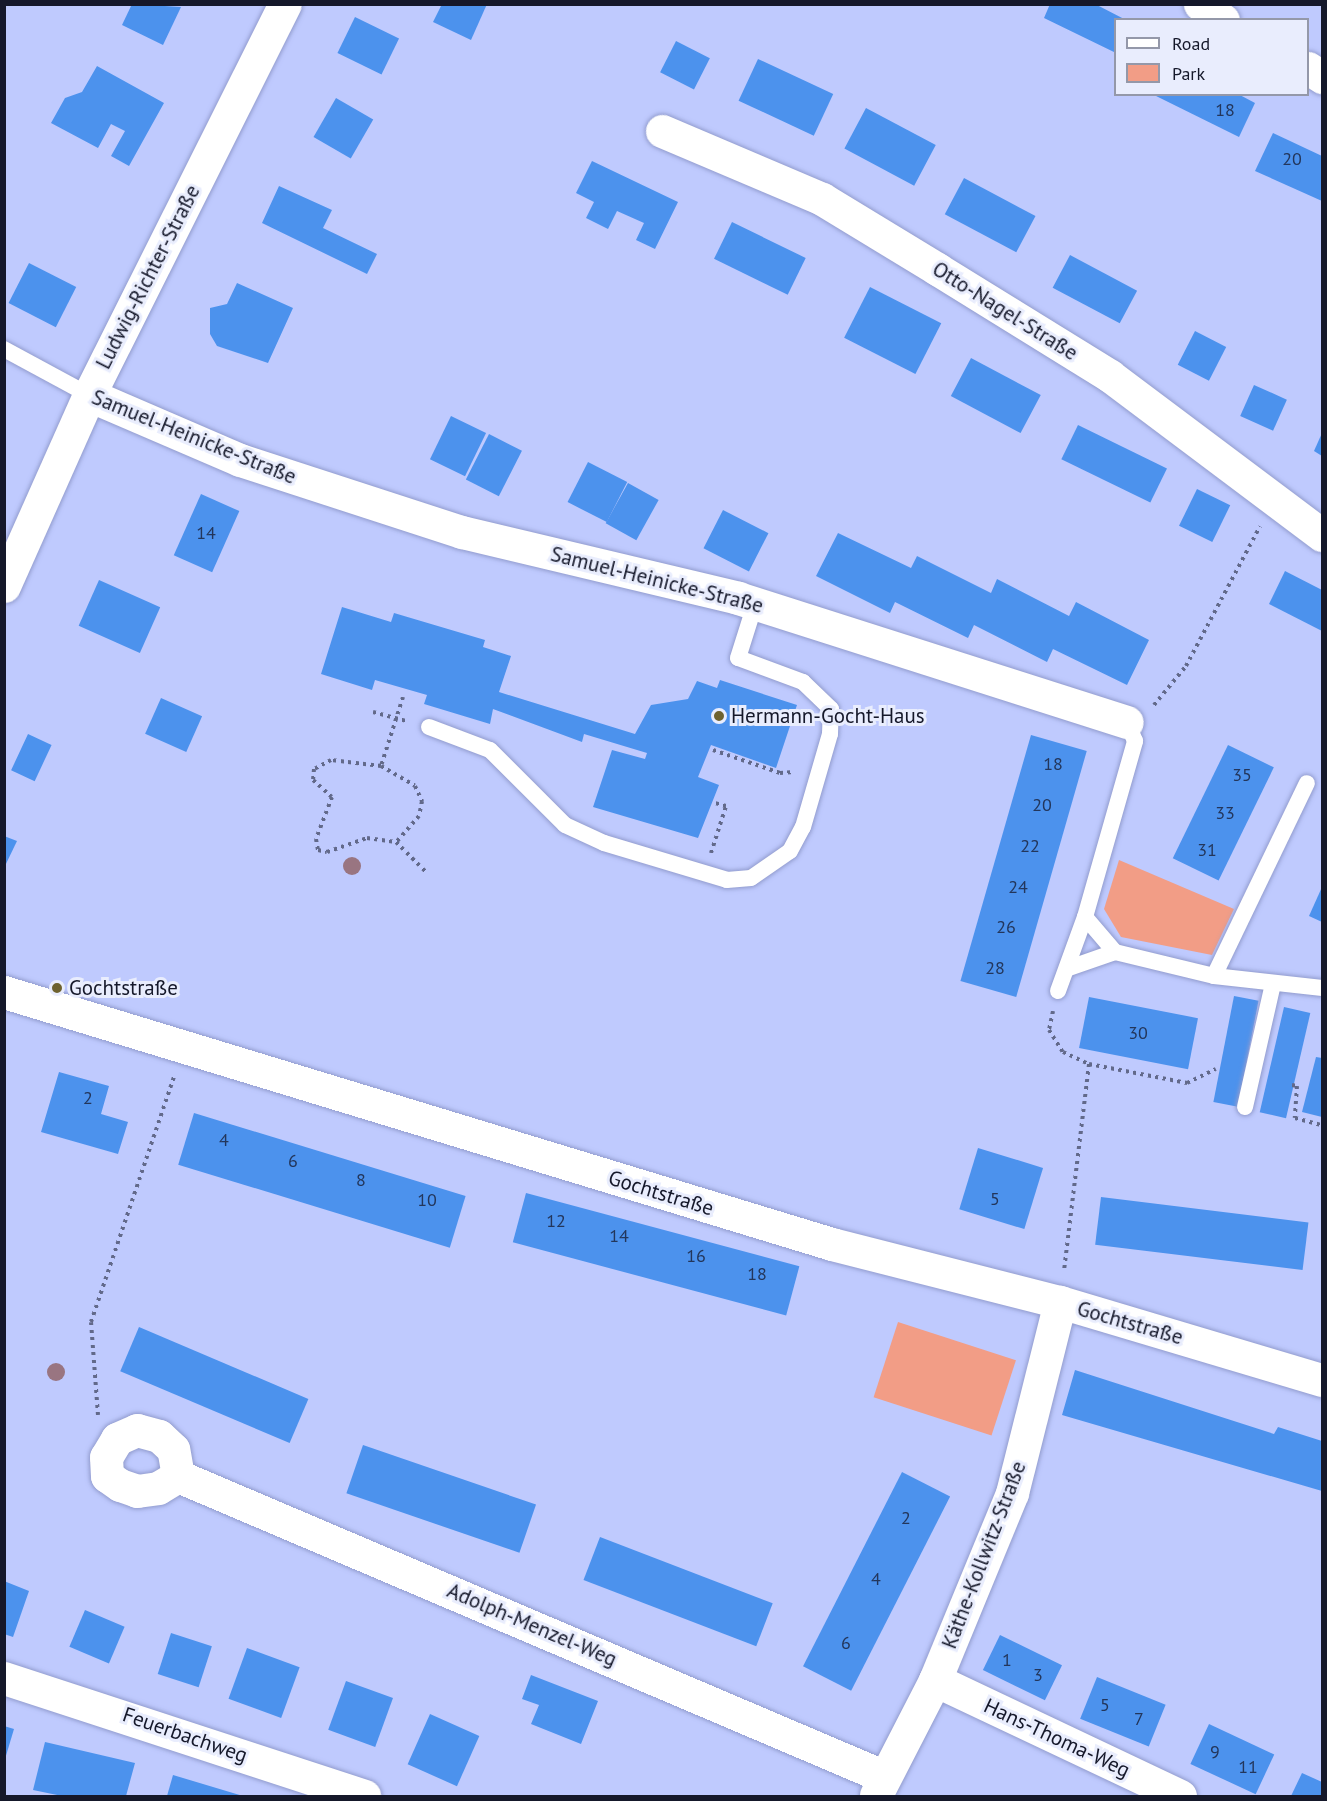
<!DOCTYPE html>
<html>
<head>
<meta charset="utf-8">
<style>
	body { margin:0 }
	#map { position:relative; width:1327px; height:1801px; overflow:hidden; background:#bfcafe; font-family:"PT Sans",sans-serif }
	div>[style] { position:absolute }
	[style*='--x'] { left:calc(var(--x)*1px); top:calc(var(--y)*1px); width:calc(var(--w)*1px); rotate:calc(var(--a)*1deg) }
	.green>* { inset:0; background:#f29d86; transform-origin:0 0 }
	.building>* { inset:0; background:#4c92ed; transform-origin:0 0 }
	.path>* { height:4px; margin-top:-2px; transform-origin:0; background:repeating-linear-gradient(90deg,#62698a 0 3px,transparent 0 7.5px) }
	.roads { filter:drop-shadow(0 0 2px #929cce) drop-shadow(0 0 2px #929cce) }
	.lane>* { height:16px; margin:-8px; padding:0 8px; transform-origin:8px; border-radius:8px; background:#fff }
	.street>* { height:33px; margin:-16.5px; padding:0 16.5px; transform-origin:16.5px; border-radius:16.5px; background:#fff }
	.trees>* { width:18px; height:18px; margin:-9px; border-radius:50%; background:#997581 }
	.dots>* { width:16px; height:16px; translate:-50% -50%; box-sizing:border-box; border:3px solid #e9edfd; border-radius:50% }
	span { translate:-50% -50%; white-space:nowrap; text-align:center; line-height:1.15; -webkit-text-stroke:6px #e9edfd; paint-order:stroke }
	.number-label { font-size:18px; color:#23365b }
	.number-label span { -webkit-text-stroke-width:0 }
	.street-label { font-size:21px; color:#15182a }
	.poi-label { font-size:21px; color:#15182a }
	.left { translate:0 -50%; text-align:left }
	.frame { position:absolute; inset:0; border:6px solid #15182a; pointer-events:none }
	.legend { position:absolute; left:1114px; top:18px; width:195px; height:78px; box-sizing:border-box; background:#e9edfd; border:2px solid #9498a9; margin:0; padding:8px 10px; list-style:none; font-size:18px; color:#15182a }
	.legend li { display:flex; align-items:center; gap:12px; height:30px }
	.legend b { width:30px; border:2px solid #9498a9 }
</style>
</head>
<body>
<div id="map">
	<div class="green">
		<div style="clip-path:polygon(1119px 860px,1234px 909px,1212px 955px,1121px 937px,1104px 909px)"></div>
		<div style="left:898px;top:1322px;width:124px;height:79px;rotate:18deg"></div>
	</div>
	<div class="building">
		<div style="clip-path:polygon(132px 4px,181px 7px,163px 45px,122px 25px)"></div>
		<div style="clip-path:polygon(442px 4px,487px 4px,471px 40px,433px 22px)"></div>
		<div style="clip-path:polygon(1050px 4px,1095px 4px,1126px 20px,1116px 20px,1116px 53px,1044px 18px)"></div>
		<div style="left:355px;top:17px;width:49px;height:40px;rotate:26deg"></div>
		<div style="left:676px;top:41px;width:38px;height:35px;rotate:27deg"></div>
		<div style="left:758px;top:59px;width:83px;height:46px;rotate:25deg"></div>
		<div style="clip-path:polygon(97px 66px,164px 103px,129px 166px,111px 156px,125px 131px,111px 124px,98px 148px,51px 123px,65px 98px,82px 92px)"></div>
		<div style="clip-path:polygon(1152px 94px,1238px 94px,1255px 103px,1239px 137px)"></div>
		<div style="left:336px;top:98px;width:43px;height:45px;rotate:30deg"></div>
		<div style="left:866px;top:108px;width:79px;height:46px;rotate:28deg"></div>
		<div style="clip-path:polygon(1273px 133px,1322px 156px,1322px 201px,1255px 171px)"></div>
		<div style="clip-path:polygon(592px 161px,678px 202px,655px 249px,636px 240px,644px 223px,617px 211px,608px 229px,586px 218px,594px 202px,576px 193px)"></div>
		<div style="left:964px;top:178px;width:81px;height:41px;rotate:28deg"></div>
		<div style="clip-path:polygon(279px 186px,332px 210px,323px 228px,377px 254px,367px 274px,262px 223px)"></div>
		<div style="left:732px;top:222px;width:82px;height:41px;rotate:26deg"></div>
		<div style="left:1070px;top:255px;width:76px;height:37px;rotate:28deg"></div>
		<div style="left:29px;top:263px;width:53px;height:45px;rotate:27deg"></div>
		<div style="clip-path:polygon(237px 283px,293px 308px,268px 363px,217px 346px,210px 334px,210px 308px,227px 304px)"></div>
		<div style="left:870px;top:287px;width:80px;height:57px;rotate:27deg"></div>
		<div style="left:1195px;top:331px;width:35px;height:38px;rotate:27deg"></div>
		<div style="left:971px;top:358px;width:79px;height:43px;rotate:28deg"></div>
		<div style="left:1254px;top:385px;width:36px;height:34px;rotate:24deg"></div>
		<div style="left:451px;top:416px;width:39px;height:48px;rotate:26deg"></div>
		<div style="left:1078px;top:425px;width:99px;height:38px;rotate:26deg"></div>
		<div style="clip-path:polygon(1322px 433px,1322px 456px,1314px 451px)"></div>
		<div style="left:489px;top:434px;width:37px;height:51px;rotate:27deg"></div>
		<div style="left:588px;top:462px;width:44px;height:45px;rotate:27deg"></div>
		<div style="left:628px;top:483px;width:35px;height:46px;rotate:29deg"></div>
		<div style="left:1197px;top:489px;width:37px;height:41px;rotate:26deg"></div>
		<div style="left:201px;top:494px;width:42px;height:67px;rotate:24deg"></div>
		<div style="left:723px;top:510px;width:51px;height:43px;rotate:27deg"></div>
		<div style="clip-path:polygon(838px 533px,911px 568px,917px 556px,991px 593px,997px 579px,1069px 616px,1076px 602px,1149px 640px,1127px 685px,1053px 649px,1047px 662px,974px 625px,968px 638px,895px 602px,890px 613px,816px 576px)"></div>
		<div style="clip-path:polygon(1285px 571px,1322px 590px,1322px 631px,1269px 604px)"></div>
		<div style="left:99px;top:580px;width:67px;height:50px;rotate:24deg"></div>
		<div style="clip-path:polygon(342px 607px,391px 622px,394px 613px,485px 640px,483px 647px,511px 656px,499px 692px,635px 734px,651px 705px,688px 699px,697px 681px,717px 688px,720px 680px,797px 705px,776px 768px,711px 745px,698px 777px,719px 785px,698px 838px,593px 807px,612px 750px,645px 759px,647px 753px,584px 734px,582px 742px,493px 709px,490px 724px,424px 704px,427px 695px,375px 680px,372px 690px,321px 674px)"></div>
		<div style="left:161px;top:698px;width:45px;height:39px;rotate:24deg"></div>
		<div style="left:28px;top:734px;width:26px;height:40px;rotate:25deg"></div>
		<div style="left:1031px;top:735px;width:58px;height:256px;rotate:16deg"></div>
		<div style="left:1228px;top:745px;width:51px;height:126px;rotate:26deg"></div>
		<div style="clip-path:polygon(4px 836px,17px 841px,4px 868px)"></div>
		<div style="clip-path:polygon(1322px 887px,1322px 922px,1309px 916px)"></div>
		<div style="left:1234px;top:996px;width:25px;height:108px;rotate:11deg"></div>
		<div style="left:1089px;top:997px;width:111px;height:52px;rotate:11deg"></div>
		<div style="left:1284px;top:1007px;width:27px;height:108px;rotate:13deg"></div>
		<div style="clip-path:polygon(1316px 1057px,1322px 1058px,1322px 1117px,1302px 1112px)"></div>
		<div style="clip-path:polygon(59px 1072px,109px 1086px,101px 1114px,128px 1122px,118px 1154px,41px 1132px)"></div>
		<div style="left:194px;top:1113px;width:284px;height:54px;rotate:17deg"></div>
		<div style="left:978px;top:1148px;width:68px;height:64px;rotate:17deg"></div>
		<div style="left:526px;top:1193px;width:283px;height:51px;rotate:15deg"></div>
		<div style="left:1101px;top:1197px;width:209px;height:48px;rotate:7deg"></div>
		<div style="left:139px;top:1327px;width:184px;height:48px;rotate:23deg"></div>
		<div style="clip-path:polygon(1075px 1370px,1274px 1434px,1278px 1427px,1322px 1441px,1322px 1491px,1062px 1415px)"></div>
		<div style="left:363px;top:1445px;width:183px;height:51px;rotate:19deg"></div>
		<div style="left:902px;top:1472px;width:54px;height:218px;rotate:27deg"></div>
		<div style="left:600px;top:1537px;width:185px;height:46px;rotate:21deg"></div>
		<div style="clip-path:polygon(4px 1581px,29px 1591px,13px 1637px,4px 1634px)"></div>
		<div style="left:85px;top:1610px;width:43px;height:40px;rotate:23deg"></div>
		<div style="left:171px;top:1633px;width:43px;height:43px;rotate:18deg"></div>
		<div style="left:1000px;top:1635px;width:69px;height:39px;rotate:26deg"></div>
		<div style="left:247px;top:1648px;width:56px;height:54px;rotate:20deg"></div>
		<div style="clip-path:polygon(531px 1675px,598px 1701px,581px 1744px,531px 1724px,539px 1705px,522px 1699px)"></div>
		<div style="left:1097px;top:1677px;width:74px;height:45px;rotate:22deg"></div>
		<div style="left:346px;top:1681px;width:50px;height:52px;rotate:20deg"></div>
		<div style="left:430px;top:1714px;width:54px;height:55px;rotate:24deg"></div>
		<div style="left:1209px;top:1724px;width:72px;height:44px;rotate:25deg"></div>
		<div style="clip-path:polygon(4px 1726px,14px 1729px,5px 1759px,4px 1759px)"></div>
		<div style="clip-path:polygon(45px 1742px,135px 1763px,126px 1796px,62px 1796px,33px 1790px)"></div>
		<div style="clip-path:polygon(1302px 1773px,1322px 1782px,1322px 1796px,1291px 1796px)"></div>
		<div style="clip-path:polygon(173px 1775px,243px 1796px,167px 1796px)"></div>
	</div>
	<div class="path">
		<div style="--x:403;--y:697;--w:72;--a:107.7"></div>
		<div style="--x:381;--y:766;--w:50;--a:-173.2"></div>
		<div style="--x:331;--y:760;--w:19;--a:152"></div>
		<div style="--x:314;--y:769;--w:11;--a:95"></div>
		<div style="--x:313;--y:780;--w:25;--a:42"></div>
		<div style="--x:332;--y:797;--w:45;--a:110.9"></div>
		<div style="--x:316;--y:839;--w:11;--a:80"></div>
		<div style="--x:318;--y:850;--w:9;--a:13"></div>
		<div style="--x:327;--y:852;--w:42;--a:-19.3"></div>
		<div style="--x:367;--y:838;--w:29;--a:8"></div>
		<div style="--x:396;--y:842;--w:44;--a:45"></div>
		<div style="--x:1154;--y:705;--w:50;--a:-50.6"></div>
		<div style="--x:1186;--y:666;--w:158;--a:-62.1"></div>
		<div style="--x:373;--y:712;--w:35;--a:15"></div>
		<div style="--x:713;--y:750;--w:71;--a:18.9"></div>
		<div style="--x:780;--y:773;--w:14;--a:-4"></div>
		<div style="--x:381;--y:766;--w:39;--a:30"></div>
		<div style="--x:415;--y:786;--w:17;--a:65"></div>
		<div style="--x:422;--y:801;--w:15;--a:101"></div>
		<div style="--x:419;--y:816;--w:35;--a:131"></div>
		<div style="--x:711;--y:853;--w:49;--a:-72.3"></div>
		<div style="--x:726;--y:806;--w:11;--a:-165"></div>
		<div style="--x:1053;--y:1011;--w:19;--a:102"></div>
		<div style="--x:1049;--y:1030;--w:26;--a:58"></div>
		<div style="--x:1063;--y:1052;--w:29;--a:25"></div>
		<div style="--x:1089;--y:1064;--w:209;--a:96.9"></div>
		<div style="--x:1089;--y:1064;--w:100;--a:11"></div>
		<div style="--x:1187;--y:1083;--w:32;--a:-26"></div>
		<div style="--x:1292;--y:1085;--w:5;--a:11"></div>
		<div style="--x:1297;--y:1086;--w:32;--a:94"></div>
		<div style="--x:1295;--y:1118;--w:28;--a:15"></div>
		<div style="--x:98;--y:1415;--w:93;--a:-94.3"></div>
		<div style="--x:91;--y:1322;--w:259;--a:-71.3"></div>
	</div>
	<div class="roads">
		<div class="lane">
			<div style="--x:4;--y:349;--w:97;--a:28.4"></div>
			<div style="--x:429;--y:727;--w:65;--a:20.7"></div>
			<div style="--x:490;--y:750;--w:106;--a:45"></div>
			<div style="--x:565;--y:825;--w:43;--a:24.8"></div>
			<div style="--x:604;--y:843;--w:128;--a:16.7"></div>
			<div style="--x:727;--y:880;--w:24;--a:-5"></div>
			<div style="--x:751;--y:878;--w:47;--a:-34.7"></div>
			<div style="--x:790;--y:851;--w:27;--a:-62"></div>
			<div style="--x:803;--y:827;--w:97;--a:-73.8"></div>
			<div style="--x:830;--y:734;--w:25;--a:-88"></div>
			<div style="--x:831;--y:709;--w:39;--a:-136"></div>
			<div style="--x:803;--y:682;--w:69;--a:-159.7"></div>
			<div style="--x:738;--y:658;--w:57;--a:-72.5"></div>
			<div style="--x:1085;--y:917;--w:46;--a:49.4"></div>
			<div style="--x:1115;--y:952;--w:102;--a:13.6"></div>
			<div style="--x:1214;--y:976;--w:109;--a:6.3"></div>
			<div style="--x:1069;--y:968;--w:49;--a:-19.2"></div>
			<div style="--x:1214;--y:976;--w:214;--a:-64.3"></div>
			<div style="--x:1058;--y:991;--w:79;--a:-70"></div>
			<div style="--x:1085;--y:917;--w:183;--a:-74.1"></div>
			<div style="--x:1135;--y:741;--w:21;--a:-113"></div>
			<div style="--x:1245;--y:1107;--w:126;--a:-77.2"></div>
		</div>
		<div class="street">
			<div style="--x:1200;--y:4;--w:28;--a:35"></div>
			<div style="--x:1308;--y:68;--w:17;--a:33"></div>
			<div style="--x:662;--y:131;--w:174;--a:23"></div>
			<div style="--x:822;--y:199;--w:135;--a:31.3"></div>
			<div style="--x:937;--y:269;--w:203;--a:31.7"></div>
			<div style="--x:1110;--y:376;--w:265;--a:36.9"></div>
			<div style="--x:89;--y:395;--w:164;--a:23.3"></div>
			<div style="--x:240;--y:460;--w:233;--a:18"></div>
			<div style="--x:462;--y:532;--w:284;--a:13.4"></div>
			<div style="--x:738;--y:598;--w:408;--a:17.7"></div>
			<div style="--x:4;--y:586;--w:209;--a:-66"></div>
			<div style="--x:89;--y:395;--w:437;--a:-63.4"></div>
			<div style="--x:4;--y:992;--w:865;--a:16.93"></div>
			<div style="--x:832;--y:1244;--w:235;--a:14.3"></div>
			<div style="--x:1060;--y:1302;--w:273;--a:16.6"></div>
			<div style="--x:178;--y:1476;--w:27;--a:-100"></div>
			<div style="--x:173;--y:1449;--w:19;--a:-137"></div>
			<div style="--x:159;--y:1436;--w:23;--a:-165"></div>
			<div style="--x:137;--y:1430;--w:22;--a:156"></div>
			<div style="--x:117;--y:1439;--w:21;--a:121"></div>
			<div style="--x:106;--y:1457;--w:19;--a:87"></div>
			<div style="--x:107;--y:1476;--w:16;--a:35"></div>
			<div style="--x:120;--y:1485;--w:18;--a:19"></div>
			<div style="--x:137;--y:1491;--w:21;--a:-8"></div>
			<div style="--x:158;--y:1488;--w:23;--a:-31"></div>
			<div style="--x:178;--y:1476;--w:768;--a:23.06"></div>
			<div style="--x:4;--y:1678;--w:379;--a:18.1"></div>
			<div style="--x:935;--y:1680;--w:271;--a:25.3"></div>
			<div style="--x:876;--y:1795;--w:129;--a:-62.8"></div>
			<div style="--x:935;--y:1680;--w:202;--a:-67.6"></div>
			<div style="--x:1012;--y:1493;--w:197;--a:-75.9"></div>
		</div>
	</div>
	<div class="trees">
		<div style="left:352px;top:866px"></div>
		<div style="left:56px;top:1372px"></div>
	</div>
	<div class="dots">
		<div style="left:719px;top:716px;background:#6e622f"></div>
		<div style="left:57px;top:988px;background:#6e622f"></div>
	</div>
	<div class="number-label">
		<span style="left:1225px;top:110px">18</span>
		<span style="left:1292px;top:159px">20</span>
		<span style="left:206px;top:533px">14</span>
		<span style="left:1053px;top:764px">18</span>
		<span style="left:1242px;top:775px">35</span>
		<span style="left:1042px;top:805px">20</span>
		<span style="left:1225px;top:813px">33</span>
		<span style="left:1030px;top:846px">22</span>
		<span style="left:1207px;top:850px">31</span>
		<span style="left:1018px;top:887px">24</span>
		<span style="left:1006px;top:927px">26</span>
		<span style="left:995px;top:968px">28</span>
		<span style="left:1138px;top:1033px">30</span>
		<span style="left:88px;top:1098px">2</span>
		<span style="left:224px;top:1140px">4</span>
		<span style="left:293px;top:1161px">6</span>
		<span style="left:361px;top:1180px">8</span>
		<span style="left:995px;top:1199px">5</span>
		<span style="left:427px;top:1200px">10</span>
		<span style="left:556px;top:1221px">12</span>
		<span style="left:619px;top:1236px">14</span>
		<span style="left:696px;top:1256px">16</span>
		<span style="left:757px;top:1274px">18</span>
		<span style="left:906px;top:1518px">2</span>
		<span style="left:876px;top:1579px">4</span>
		<span style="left:846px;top:1643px">6</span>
		<span style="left:1007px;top:1660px">1</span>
		<span style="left:1038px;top:1675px">3</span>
		<span style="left:1105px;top:1705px">5</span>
		<span style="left:1139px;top:1719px">7</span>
		<span style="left:1215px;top:1752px">9</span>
		<span style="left:1248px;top:1767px">11</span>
	</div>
	<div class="street-label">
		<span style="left:148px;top:277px;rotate:-63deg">Ludwig-Richter-Straße</span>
		<span style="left:1005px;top:311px;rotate:32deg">Otto-Nagel-Straße</span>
		<span style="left:194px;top:437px;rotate:22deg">Samuel-Heinicke-Straße</span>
		<span style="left:657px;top:580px;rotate:14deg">Samuel-Heinicke-Straße</span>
		<span style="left:661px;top:1193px;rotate:17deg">Gochtstraße</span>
		<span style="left:1130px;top:1323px;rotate:16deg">Gochtstraße</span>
		<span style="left:984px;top:1555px;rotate:-69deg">Käthe-Kollwitz-Straße</span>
		<span style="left:532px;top:1625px;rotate:23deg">Adolph-Menzel-Weg</span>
		<span style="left:185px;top:1735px;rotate:19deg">Feuerbachweg</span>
		<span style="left:1057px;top:1738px;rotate:25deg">Hans-Thoma-Weg</span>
	</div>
	<div class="poi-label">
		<span class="left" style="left:731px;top:716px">Hermann-Gocht-Haus</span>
		<span class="left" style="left:69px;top:988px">Gochtstraße</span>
	</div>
	<div class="frame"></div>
	<ul class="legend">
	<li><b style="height:8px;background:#fff"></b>Road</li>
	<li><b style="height:16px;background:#f29d86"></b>Park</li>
	</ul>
</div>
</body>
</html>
